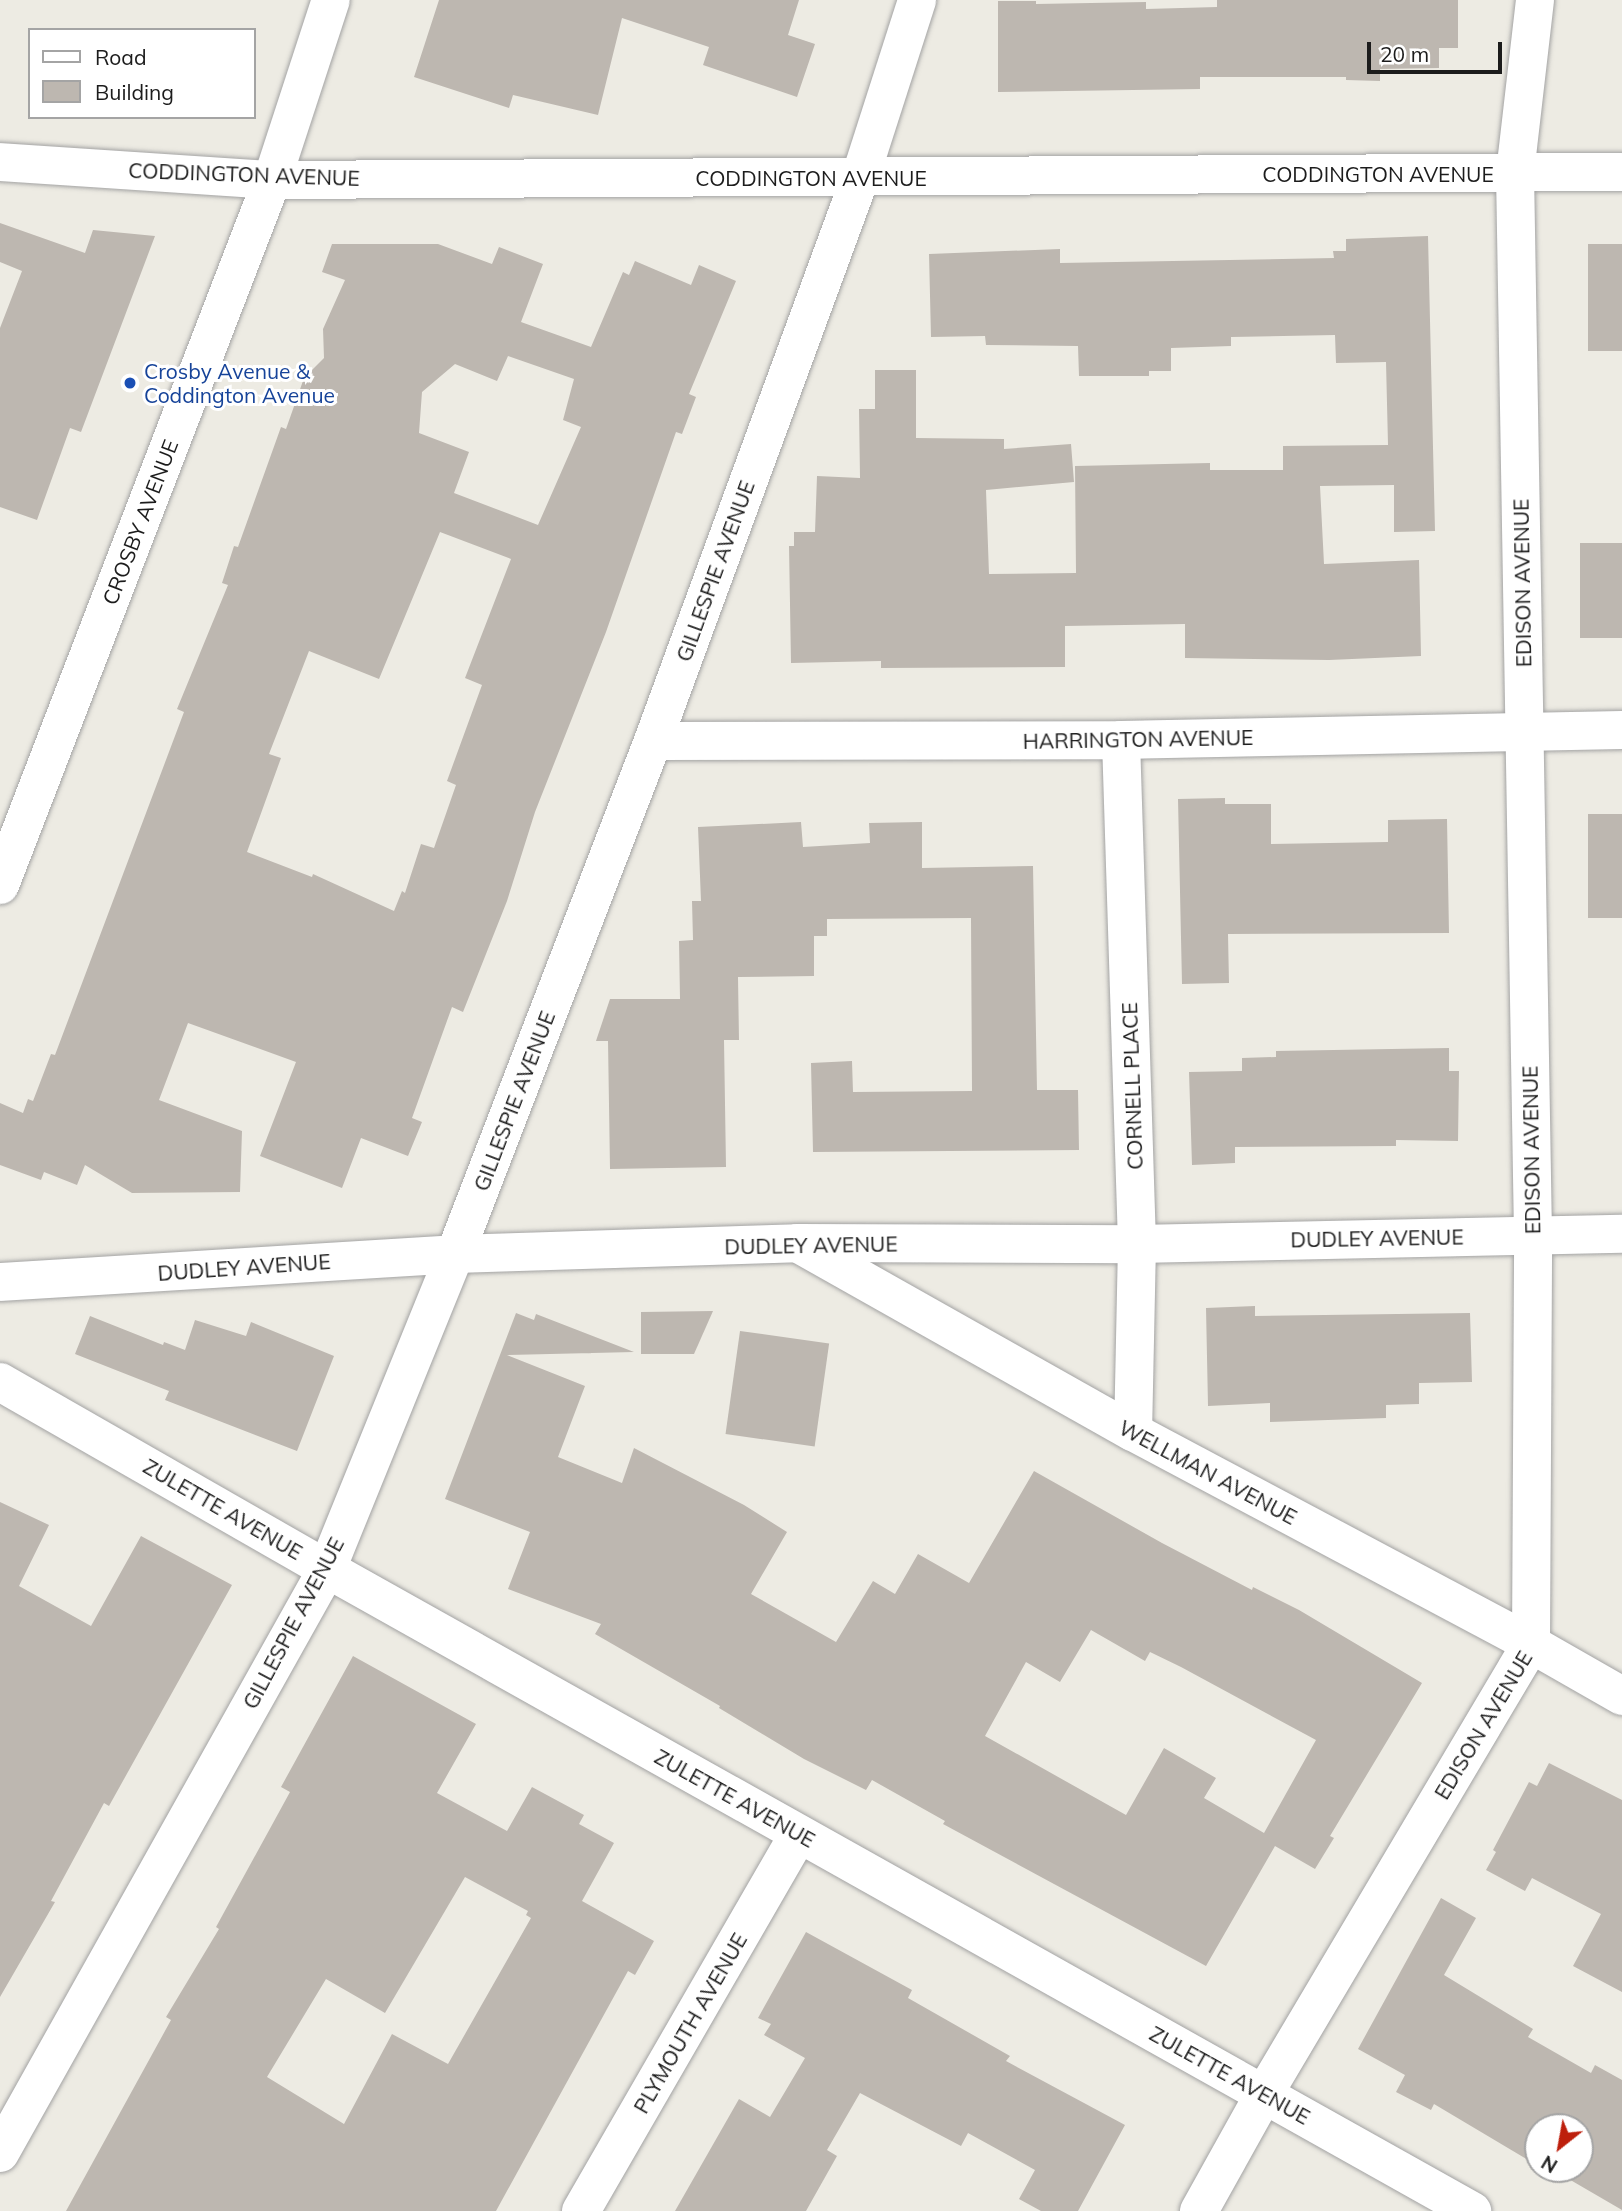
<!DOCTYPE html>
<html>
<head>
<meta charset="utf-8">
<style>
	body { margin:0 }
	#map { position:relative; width:1622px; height:2211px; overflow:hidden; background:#edebe3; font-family:Mulish,sans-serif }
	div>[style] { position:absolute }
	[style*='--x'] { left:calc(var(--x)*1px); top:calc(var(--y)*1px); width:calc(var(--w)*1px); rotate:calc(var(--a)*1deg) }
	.building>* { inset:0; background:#bdb7b0; transform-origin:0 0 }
	.roads { filter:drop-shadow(0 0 2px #a3a3a3) drop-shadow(0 0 2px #a3a3a3) }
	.minor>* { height:38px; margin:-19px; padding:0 19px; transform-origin:19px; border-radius:19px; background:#fff }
	.tertiary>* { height:38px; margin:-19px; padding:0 19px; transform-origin:19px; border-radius:19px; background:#fff }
	.dots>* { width:19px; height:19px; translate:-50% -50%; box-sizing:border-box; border:4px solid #fff; border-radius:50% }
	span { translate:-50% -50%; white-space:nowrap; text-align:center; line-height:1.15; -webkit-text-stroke:6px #fff; paint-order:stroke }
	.street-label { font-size:21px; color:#1c1c1c }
	.transit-label { font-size:21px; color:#164399 }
	.left { translate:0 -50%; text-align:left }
	.legend { position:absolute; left:28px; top:28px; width:228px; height:91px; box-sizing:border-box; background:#fff; border:2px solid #a4a4a4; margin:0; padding:9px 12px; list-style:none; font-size:21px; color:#1c1c1c }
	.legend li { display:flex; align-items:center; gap:14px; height:35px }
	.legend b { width:35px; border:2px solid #a4a4a4 }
	.north { position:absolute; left:1524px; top:2113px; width:70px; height:70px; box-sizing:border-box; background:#fff; border:2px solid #a4a4a4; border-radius:50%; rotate:211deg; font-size:19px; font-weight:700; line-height:28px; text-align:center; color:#1c1c1c }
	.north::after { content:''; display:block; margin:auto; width:24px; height:32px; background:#bd1f0c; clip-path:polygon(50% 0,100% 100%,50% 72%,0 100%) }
	.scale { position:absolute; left:1367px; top:42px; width:135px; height:32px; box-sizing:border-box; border:4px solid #1c1c1c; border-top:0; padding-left:9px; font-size:21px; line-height:24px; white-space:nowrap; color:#1c1c1c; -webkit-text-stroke:5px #fff; paint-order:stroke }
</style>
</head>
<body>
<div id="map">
	<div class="building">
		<div style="clip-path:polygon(439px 0,799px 0,788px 35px,815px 44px,797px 97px,703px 65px,709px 47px,622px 18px,598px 115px,513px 95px,509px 108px,414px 77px)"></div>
		<div style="clip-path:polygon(1217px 0,1458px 0,1458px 48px,1439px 48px,1439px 68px,1380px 69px,1380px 81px,1346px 80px,1346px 77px,1200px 77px,1200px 89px,998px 92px,998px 1px,1036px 1px,1036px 4px,1146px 2px,1146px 9px,1217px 7px)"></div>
		<div style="clip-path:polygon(0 223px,85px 253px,93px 230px,155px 236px,81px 432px,70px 428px,37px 520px,0 507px,0 328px,22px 271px,0 262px)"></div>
		<div style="clip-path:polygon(1428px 236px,1435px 531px,1394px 532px,1394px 485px,1320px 486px,1324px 564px,1419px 560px,1421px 656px,1329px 660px,1185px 658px,1185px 624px,1065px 626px,1065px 667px,881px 668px,881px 661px,791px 663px,789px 546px,794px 546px,794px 532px,815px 532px,817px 476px,860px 478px,859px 409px,875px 409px,875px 370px,916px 370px,916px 438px,1004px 439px,1004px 449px,1071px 444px,1074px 482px,986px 490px,989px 574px,1076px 573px,1075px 466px,1210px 463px,1210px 470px,1283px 470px,1283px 446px,1388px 445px,1386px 362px,1336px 363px,1335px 335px,1231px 337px,1231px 346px,1171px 348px,1171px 371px,1149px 371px,1149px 376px,1079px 376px,1078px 346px,986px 345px,985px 336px,931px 337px,929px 254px,1060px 249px,1060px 263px,1334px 258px,1333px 251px,1346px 251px,1346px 239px)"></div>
		<div style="clip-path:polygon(evenodd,332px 244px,438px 244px,492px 264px,499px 247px,543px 264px,521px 322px,591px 347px,623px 272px,629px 275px,635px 261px,691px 285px,699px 265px,736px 281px,689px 394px,696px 397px,682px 434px,676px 432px,606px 632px,535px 812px,507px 901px,463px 1012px,452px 1007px,412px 1118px,422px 1122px,408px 1156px,361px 1138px,342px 1188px,260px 1156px,296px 1062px,188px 1023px,159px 1100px,242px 1131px,240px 1192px,132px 1193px,85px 1165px,77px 1185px,44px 1172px,41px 1180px,0 1165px,0 1103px,23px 1113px,28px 1099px,33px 1101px,51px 1054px,55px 1055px,184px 712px,177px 709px,228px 585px,222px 583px,234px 546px,238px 547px,281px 427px,286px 429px,304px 378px,324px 358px,323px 329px,345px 280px,322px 272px,332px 244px,508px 356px,574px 379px,563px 420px,581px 427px,538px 525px,454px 493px,469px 452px,419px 433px,422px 392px,455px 364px,497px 381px,508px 356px,332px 244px,440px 532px,511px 559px,465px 678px,482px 685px,447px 781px,456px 785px,434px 848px,421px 844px,405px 893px,402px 891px,394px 911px,313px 874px,312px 877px,247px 852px,281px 758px,269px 754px,309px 651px,379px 679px,440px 532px)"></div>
		<div style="left:1622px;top:244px;width:107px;height:34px;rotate:90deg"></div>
		<div style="left:1580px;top:543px;width:42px;height:95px"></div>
		<div style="clip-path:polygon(1225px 798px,1225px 804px,1271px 804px,1271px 844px,1388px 842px,1388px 820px,1447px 819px,1449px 933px,1228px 934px,1229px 983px,1182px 984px,1178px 799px)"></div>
		<div style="left:1622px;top:814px;width:104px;height:34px;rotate:90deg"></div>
		<div style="clip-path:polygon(801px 822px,803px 847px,870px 843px,869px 823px,922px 822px,922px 868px,1033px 866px,1037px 1090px,1078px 1090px,1079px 1150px,813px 1152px,811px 1063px,852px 1061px,853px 1092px,972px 1091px,971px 918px,827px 919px,827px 936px,814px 936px,814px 976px,738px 977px,739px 1040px,724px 1040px,726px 1167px,610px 1169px,608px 1041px,596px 1041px,610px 999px,680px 999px,679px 941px,693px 940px,692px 901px,701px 901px,698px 827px)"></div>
		<div style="clip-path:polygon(1449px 1048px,1449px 1071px,1459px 1071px,1458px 1141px,1396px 1140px,1396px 1146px,1235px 1147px,1235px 1163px,1192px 1165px,1189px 1072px,1242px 1071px,1242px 1058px,1276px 1057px,1276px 1051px)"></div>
		<div style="clip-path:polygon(1255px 1306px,1255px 1316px,1470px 1313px,1472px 1382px,1419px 1383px,1419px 1404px,1386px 1405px,1386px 1418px,1270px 1422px,1270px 1403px,1208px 1406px,1206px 1308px)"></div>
		<div style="clip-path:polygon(713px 1311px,694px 1354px,641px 1354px,641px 1312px)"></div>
		<div style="clip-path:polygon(evenodd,516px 1313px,534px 1320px,536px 1314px,634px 1352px,507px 1355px,585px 1386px,558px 1457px,622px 1483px,634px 1448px,744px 1505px,787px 1532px,751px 1594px,836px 1642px,873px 1581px,895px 1594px,918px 1554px,969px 1583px,1034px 1471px,1162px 1543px,1252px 1590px,1253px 1587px,1299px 1610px,1422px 1683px,1330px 1836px,1334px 1838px,1315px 1869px,1275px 1846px,1206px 1966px,943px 1824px,945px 1821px,872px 1780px,866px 1790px,804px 1759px,719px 1708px,720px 1706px,595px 1634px,601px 1624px,508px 1589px,530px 1532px,445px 1499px,516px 1313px,1091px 1630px,1145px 1661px,1150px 1652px,1181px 1667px,1316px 1740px,1264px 1833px,1204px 1798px,1216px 1778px,1164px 1748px,1126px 1815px,985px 1736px,1026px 1662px,1060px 1682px,1091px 1630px)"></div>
		<div style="clip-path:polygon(90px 1316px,163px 1345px,164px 1342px,185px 1350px,195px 1320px,246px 1336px,251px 1322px,334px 1356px,297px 1451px,165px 1400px,169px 1391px,75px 1354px)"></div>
		<div style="left:740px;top:1331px;width:90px;height:104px;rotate:8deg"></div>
		<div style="clip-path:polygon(0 1502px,49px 1525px,19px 1586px,91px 1626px,141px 1536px,232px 1585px,109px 1806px,104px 1803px,51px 1901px,55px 1902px,0 1997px)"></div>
		<div style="clip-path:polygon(evenodd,353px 1656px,476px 1724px,437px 1793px,507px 1831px,532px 1787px,584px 1815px,579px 1824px,614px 1843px,582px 1901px,654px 1941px,635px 1975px,628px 1971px,496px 2211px,66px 2211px,171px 2020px,166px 2017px,219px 1929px,216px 1927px,290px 1792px,281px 1787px,353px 1656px,465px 1877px,528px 1911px,526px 1915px,531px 1918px,448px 2064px,392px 2034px,344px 2124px,267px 2077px,326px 1979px,385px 2013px,465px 1877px)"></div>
		<div style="clip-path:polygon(1549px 1763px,1622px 1800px,1622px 1992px,1573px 1966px,1601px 1914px,1532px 1878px,1525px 1891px,1486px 1870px,1496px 1852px,1493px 1850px,1529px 1782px,1537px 1786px)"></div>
		<div style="clip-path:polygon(1441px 1898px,1476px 1918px,1444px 1975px,1533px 2029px,1528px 2037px,1591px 2073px,1595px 2065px,1622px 2080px,1622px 2210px,1567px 2178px,1564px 2182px,1543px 2169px,1580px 2169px,1580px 2127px,1538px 2127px,1538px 2166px,1434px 2104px,1431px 2110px,1396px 2092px,1405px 2075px,1358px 2049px)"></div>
		<div style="clip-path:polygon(806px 1932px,912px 1990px,908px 1998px,1010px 2056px,1006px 2061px,1125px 2125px,1078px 2211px,1041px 2211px,1019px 2199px,1035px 2170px,968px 2133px,961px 2146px,860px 2093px,827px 2150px,837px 2156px,806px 2211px,675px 2211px,739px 2099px,770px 2117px,805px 2058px,764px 2035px,771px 2024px,758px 2018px)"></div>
	</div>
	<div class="roads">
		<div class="minor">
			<div style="--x:0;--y:162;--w:273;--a:3.8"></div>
			<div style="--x:272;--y:180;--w:1350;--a:-0.34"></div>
			<div style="--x:1121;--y:740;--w:504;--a:88.18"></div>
			<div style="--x:1137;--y:1244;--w:188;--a:91.2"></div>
			<div style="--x:653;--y:741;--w:468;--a:-0.1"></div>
			<div style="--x:1121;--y:740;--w:501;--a:-1.14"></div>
			<div style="--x:799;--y:1244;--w:383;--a:29.4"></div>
			<div style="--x:1133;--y:1432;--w:451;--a:28"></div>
			<div style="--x:1531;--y:1644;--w:105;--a:29.7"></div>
			<div style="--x:0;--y:1282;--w:456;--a:-3.5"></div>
			<div style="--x:455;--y:1254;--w:342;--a:-1.8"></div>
			<div style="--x:797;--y:1243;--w:340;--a:0.2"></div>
			<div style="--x:1137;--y:1244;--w:485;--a:-1.2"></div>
			<div style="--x:0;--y:1382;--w:377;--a:29.8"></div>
			<div style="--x:327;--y:1569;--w:1313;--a:29.28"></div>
			<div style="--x:0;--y:2153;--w:669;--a:-60.75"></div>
			<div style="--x:327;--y:1569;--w:340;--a:-67.9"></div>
			<div style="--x:455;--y:1254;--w:550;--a:-68.9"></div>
			<div style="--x:653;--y:741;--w:600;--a:-69.81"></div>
			<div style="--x:860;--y:178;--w:187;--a:-72.2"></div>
			<div style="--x:581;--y:2211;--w:435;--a:-60"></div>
			<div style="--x:1199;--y:2211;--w:134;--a:-60.9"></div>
			<div style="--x:1264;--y:2094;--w:523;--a:-59.32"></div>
			<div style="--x:1531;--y:1644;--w:409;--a:-89.7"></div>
			<div style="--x:1533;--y:1235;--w:1062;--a:-90.97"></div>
			<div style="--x:1515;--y:173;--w:174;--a:-83.4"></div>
		</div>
		<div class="tertiary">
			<div style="--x:0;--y:885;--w:756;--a:-68.9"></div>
			<div style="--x:272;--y:180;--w:189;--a:-71.9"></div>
		</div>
	</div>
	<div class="dots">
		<div style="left:130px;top:383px;background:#1a4fb4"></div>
	</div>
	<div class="street-label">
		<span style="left:244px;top:174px;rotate:2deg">CODDINGTON AVENUE</span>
		<span style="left:1378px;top:174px">CODDINGTON AVENUE</span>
		<span style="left:811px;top:178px">CODDINGTON AVENUE</span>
		<span style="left:140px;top:522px;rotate:-69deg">CROSBY AVENUE</span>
		<span style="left:715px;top:571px;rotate:-70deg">GILLESPIE AVENUE</span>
		<span style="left:1522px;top:583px;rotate:-91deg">EDISON AVENUE</span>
		<span style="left:1138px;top:739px;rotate:-1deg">HARRINGTON AVENUE</span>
		<span style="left:1132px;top:1086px;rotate:-92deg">CORNELL PLACE</span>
		<span style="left:514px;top:1101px;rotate:-69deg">GILLESPIE AVENUE</span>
		<span style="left:1531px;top:1150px;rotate:-91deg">EDISON AVENUE</span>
		<span style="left:1377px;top:1238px;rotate:-1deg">DUDLEY AVENUE</span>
		<span style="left:811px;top:1245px;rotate:-1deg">DUDLEY AVENUE</span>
		<span style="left:244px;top:1267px;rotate:-4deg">DUDLEY AVENUE</span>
		<span style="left:1208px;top:1472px;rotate:28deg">WELLMAN AVENUE</span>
		<span style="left:223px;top:1509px;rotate:30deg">ZULETTE AVENUE</span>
		<span style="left:293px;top:1623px;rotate:-62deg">GILLESPIE AVENUE</span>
		<span style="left:1483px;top:1725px;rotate:-59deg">EDISON AVENUE</span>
		<span style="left:735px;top:1798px;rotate:29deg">ZULETTE AVENUE</span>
		<span style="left:690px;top:2023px;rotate:-60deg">PLYMOUTH AVENUE</span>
		<span style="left:1230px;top:2075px;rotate:29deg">ZULETTE AVENUE</span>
	</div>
	<div class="transit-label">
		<span class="left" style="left:144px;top:383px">Crosby Avenue &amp;<br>Coddington Avenue</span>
	</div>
	<ul class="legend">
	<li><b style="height:9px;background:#fff"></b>Road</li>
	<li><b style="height:19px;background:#bdb7b0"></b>Building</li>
	</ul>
	<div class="north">N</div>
	<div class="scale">20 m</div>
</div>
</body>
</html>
